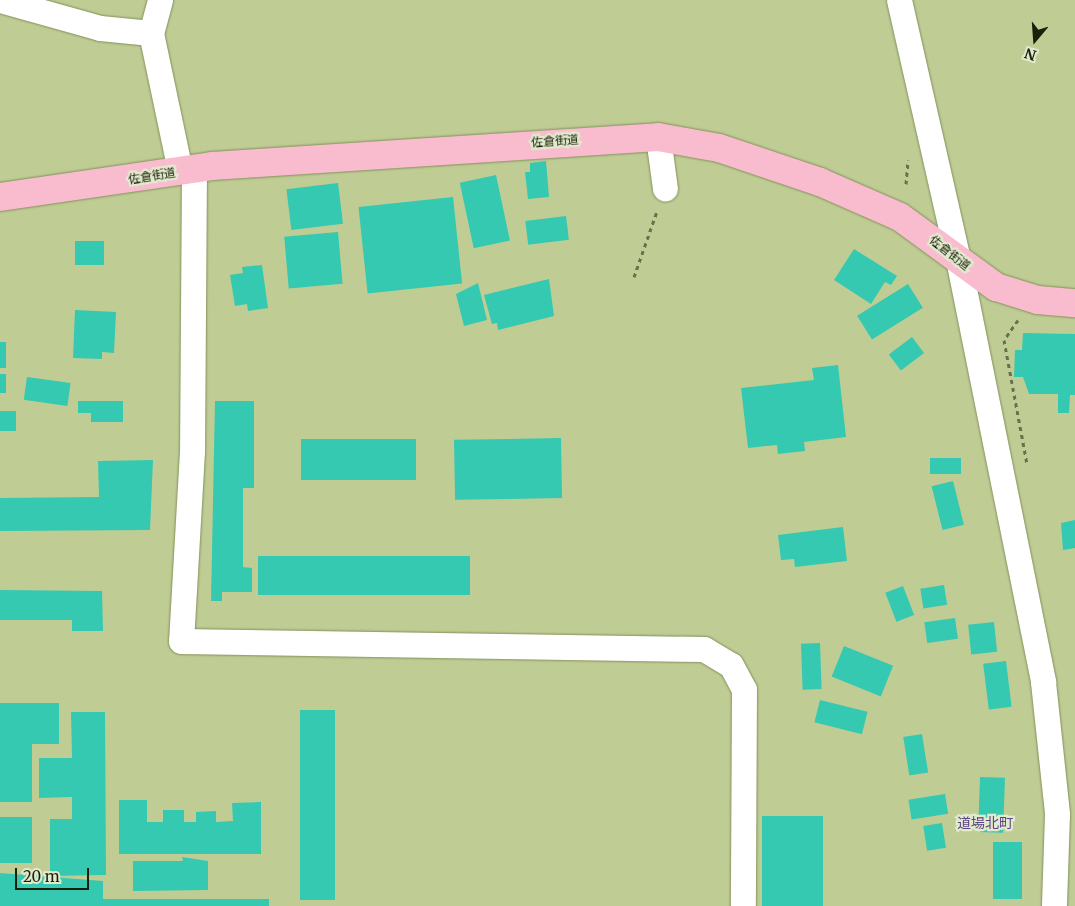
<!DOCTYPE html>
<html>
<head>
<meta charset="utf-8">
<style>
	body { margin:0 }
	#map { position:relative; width:1075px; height:906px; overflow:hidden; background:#bfcd95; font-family:Merriweather,"Noto Sans JP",serif }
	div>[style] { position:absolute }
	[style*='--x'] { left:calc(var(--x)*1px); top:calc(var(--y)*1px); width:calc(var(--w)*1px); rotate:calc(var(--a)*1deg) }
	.building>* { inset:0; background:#34c9b0; transform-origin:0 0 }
	.path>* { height:3px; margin-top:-1.5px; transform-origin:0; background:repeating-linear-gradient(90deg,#68714b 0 4px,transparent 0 8px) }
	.roads { filter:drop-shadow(0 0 1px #84905b) drop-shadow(0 0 1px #84905b) }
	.minor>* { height:25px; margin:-12.5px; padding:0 12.5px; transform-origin:12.5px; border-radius:12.5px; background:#fff }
	.highway>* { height:28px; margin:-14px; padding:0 14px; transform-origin:14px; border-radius:14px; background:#f9bbce }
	span { translate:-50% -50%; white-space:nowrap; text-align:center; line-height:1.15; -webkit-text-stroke:4.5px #e2eace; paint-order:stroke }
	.street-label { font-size:12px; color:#1b200a }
	.neighbourhood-label { font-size:14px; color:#5b4582 }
	.north { position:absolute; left:1010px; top:15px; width:50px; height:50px; -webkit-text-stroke:4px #e2eace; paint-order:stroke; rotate:198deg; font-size:14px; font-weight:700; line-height:20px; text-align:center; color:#1b200a }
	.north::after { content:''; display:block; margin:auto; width:18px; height:22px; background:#1b200a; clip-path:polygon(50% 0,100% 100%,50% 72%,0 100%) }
	.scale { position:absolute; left:15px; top:868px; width:74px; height:22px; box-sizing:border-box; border:2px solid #1b200a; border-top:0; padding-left:6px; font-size:15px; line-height:18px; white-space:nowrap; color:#1b200a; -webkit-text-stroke:4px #e2eace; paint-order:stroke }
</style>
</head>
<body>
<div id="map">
	<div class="building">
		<div style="clip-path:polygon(546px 161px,549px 197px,528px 199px,525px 172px,530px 172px,530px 163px)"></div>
		<div style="left:496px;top:175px;width:67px;height:37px;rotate:78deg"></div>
		<div style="left:338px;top:183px;width:41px;height:52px;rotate:83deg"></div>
		<div style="left:453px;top:197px;width:87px;height:95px;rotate:84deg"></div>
		<div style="left:566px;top:216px;width:24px;height:41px;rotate:83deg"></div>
		<div style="left:338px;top:232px;width:52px;height:54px;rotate:85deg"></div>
		<div style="left:75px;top:241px;width:29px;height:24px"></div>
		<div style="clip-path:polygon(854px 249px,897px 276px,891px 285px,885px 282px,871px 304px,834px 280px)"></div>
		<div style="clip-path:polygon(262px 265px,268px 308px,248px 311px,247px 304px,235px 306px,230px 275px,243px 273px,242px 267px)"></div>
		<div style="clip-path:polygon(549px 279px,554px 316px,498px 330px,497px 323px,492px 324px,484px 295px)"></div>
		<div style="clip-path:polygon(478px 283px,487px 320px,464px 326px,456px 294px)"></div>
		<div style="left:908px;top:284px;width:28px;height:60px;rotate:58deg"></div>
		<div style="clip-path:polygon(75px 310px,116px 312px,114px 353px,102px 352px,102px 359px,73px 358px)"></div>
		<div style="clip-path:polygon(1023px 333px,1075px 334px,1075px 395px,1070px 395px,1069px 413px,1058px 413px,1058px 394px,1029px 394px,1023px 377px,1014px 377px,1015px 350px,1022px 350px)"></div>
		<div style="left:912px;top:337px;width:20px;height:29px;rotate:53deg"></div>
		<div style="left:0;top:342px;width:6px;height:26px"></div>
		<div style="clip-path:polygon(838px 365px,846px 437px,804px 442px,805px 451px,778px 454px,777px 445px,748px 448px,741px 388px,814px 380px,812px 368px)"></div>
		<div style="left:0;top:374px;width:6px;height:19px"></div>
		<div style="left:27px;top:377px;width:44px;height:23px;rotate:8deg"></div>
		<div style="clip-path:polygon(78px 401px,123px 401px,123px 422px,91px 422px,91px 413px,78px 413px)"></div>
		<div style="clip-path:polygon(215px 401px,254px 401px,254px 488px,243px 488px,243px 567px,252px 568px,252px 592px,222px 592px,222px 601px,211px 601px)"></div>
		<div style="left:0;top:411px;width:16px;height:20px"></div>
		<div style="left:561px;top:438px;width:60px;height:107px;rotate:89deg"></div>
		<div style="left:301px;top:439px;width:115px;height:41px"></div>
		<div style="left:961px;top:458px;width:16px;height:31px;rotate:90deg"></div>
		<div style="clip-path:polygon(153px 460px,150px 530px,0 531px,0 498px,99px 497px,98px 461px)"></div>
		<div style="left:953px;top:481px;width:45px;height:22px;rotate:76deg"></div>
		<div style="clip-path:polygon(1075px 520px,1075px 548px,1063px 550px,1061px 523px)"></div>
		<div style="clip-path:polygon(843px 527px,847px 561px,795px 567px,794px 559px,781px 560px,778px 535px)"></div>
		<div style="left:258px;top:556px;width:212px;height:39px"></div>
		<div style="left:944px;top:585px;width:20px;height:24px;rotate:81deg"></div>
		<div style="left:903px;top:586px;width:31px;height:19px;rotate:69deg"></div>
		<div style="clip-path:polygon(0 590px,102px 591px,103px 631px,72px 631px,72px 620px,0 620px)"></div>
		<div style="left:955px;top:618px;width:21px;height:31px;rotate:82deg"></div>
		<div style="left:994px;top:622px;width:30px;height:26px;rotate:84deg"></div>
		<div style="left:820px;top:643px;width:46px;height:19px;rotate:88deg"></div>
		<div style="left:844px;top:646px;width:53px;height:33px;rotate:22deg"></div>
		<div style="left:1006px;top:661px;width:46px;height:23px;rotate:83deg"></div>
		<div style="left:820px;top:700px;width:49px;height:23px;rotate:14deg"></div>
		<div style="clip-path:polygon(0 703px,59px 703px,59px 744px,32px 744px,32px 802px,0 802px)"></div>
		<div style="left:335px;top:710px;width:190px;height:35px;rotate:90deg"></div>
		<div style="clip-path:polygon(71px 712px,105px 712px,106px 875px,50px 876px,50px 819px,72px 819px,72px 797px,39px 798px,39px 758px,72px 758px)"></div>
		<div style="left:922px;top:734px;width:39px;height:19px;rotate:81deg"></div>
		<div style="left:980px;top:777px;width:25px;height:55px;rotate:2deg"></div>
		<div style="left:945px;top:794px;width:20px;height:37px;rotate:81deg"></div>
		<div style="clip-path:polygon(119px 800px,147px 800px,147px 822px,163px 822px,163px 810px,184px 810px,184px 822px,196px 822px,196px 812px,216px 811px,216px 822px,233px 821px,232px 803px,261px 802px,261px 854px,119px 854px)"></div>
		<div style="left:762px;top:816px;width:61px;height:90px"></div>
		<div style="left:0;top:817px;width:32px;height:46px"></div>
		<div style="left:942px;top:823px;width:25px;height:19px;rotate:81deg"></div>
		<div style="left:993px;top:842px;width:29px;height:57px"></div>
		<div style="clip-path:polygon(182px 857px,208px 861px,208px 890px,133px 891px,133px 861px,183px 861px)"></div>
		<div style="clip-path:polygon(0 873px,103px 881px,103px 899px,269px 899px,269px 906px,0 906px)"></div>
	</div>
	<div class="path">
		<div style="--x:906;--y:184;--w:24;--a:-85"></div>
		<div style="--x:634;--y:277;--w:70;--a:-70.8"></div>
		<div style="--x:1018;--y:320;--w:24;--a:125"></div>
		<div style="--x:1004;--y:340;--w:126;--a:79.5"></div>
	</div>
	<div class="roads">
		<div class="minor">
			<div style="--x:0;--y:0;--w:104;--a:15.6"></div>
			<div style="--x:100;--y:28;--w:51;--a:5.6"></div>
			<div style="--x:160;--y:0;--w:34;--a:105"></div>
			<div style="--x:151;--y:33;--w:141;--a:78.1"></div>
			<div style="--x:899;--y:0;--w:266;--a:77.2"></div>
			<div style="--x:958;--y:259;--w:431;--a:78.6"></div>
			<div style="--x:1043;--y:682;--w:133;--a:83.9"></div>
			<div style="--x:1057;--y:814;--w:92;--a:91.9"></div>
			<div style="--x:658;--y:137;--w:52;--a:82.3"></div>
			<div style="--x:194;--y:169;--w:282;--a:90.4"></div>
			<div style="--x:192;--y:451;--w:190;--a:93.3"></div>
			<div style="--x:181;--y:641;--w:523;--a:0.88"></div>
			<div style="--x:704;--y:649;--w:31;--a:31"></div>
			<div style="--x:731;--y:665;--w:27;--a:62"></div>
			<div style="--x:744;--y:689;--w:217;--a:90.3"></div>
		</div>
		<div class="highway">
			<div style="--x:0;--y:197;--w:214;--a:-8.3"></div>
			<div style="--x:212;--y:166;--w:447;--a:-3.7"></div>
			<div style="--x:658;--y:137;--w:62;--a:10.2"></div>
			<div style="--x:719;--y:148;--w:107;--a:18.6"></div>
			<div style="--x:820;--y:182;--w:87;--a:23.6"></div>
			<div style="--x:900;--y:217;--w:119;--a:36.1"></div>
			<div style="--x:996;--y:287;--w:44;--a:17.2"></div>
			<div style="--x:1038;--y:300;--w:37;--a:5"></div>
		</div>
	</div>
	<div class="street-label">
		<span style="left:555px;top:141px;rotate:-4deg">佐倉街道</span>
		<span style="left:152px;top:176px;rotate:-9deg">佐倉街道</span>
		<span style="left:950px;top:253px;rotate:38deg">佐倉街道</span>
	</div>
	<div class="neighbourhood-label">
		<span style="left:985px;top:823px">道場北町</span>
	</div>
	<div class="north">N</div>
	<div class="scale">20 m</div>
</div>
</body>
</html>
